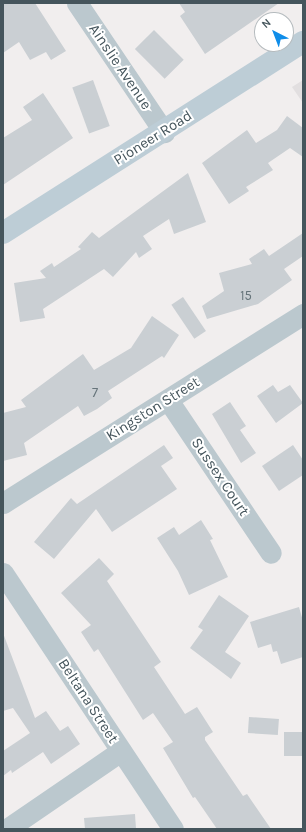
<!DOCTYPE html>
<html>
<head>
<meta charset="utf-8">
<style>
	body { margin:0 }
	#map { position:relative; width:306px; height:832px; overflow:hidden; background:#f1eeee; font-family:Karla,sans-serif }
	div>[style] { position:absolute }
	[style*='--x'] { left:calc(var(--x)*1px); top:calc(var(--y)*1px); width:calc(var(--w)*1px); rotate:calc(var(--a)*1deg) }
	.education>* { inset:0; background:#e2dfe0 }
	.building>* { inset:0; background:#cacfd3; transform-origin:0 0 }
	.minor>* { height:21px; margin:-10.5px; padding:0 10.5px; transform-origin:10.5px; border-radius:10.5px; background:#bbc8ce }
	.secondary>* { height:22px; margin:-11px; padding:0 11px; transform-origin:11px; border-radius:11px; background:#bdcdd6 }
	span { translate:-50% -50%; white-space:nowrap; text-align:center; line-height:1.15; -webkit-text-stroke:4px #fff; paint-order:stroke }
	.number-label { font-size:13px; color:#66747a }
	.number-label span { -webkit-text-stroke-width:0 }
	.street-label { font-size:15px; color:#45555c }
	.frame { position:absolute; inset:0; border:4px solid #45555c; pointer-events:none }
	.north { position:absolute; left:254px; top:12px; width:40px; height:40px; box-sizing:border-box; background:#fff; border:1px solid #b5bbbe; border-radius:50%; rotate:318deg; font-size:11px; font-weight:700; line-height:16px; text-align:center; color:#45555c }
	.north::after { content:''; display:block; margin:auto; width:14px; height:18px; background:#0f8de9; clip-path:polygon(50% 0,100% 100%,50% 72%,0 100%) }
</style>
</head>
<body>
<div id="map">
	<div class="education">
		<div style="clip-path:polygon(303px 80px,303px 103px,292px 87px)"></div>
	</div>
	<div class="building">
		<div style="clip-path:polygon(3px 3px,35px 3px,66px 51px,51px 60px,46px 52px,30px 60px,19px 42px,3px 53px)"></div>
		<div style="clip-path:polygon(179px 3px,279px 3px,205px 54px,180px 16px,185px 12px)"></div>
		<div style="left:154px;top:30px;width:42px;height:27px;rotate:45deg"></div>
		<div style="left:93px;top:80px;width:49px;height:22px;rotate:70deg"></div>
		<div style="clip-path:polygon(43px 93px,73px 138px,3px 185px,3px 138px,32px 120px,23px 107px)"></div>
		<div style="clip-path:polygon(287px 116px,303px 128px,303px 157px,290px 148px,268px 163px,273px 170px,246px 187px,249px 191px,229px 204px,202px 163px,247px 130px,256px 143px,277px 130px)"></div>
		<div style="clip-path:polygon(188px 173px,206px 222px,174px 234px,169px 219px,143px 236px,152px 249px,139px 258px,136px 252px,113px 277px,104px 269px,43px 309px,45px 318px,20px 322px,14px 283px,46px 278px,40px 271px,52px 263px,54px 267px,81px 249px,78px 247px,92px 232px,99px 238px)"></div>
		<div style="clip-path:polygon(303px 233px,303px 256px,284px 269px,292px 280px,258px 304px,207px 319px,202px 306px,224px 291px,219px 273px,252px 264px,249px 259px,264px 249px,269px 256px)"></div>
		<div style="left:183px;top:297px;width:41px;height:14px;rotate:56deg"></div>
		<div style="clip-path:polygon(152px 316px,179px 335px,164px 358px,162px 356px,108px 391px,112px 398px,97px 409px,84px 416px,78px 406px,24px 443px,27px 455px,3px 461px,3px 413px,26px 407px,21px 400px,83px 354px,94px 370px,131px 348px)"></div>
		<div style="clip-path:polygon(273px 385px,278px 392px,290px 385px,303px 403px,276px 423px,257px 396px)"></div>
		<div style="clip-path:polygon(230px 402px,246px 426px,240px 430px,256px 453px,241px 463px,212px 414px)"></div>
		<div style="clip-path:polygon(164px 445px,173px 458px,161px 466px,177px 489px,112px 532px,96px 509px,54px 559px,34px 542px,71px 498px,77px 504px)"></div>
		<div style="clip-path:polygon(293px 445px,303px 460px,303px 475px,279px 491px,262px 466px)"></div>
		<div style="clip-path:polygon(201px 520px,213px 539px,210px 540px,228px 577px,189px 595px,178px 571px,157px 538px,174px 527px,179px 535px)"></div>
		<div style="clip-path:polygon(99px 558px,114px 574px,107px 581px,161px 662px,154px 667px,185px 714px,197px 707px,213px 732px,205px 737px,205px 740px,243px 796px,247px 794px,271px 829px,217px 829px,195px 797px,193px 798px,163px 748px,173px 742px,153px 713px,143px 720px,98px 649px,94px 652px,81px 632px,91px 625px,61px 593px)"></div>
		<div style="clip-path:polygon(219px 595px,249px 616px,225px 652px,241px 663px,231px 679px,190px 648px,203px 630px,198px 627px)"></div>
		<div style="clip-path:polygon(299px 607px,303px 621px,303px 657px,281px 664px,277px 651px,273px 652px,271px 644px,258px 648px,250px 622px)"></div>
		<div style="clip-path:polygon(3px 633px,35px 718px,46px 711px,60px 731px,68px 726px,80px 744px,51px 764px,43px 752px,12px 773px,11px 770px,3px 776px,3px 751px,30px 733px,13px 708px,3px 711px)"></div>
		<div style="left:249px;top:717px;width:30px;height:16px;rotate:4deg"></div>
		<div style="left:303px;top:732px;width:24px;height:19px;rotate:90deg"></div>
		<div style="clip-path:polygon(135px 814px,136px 829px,85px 829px,84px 818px)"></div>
	</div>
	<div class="minor">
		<div style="--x:77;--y:3;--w:156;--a:56"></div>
		<div style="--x:168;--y:400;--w:184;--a:56.1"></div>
		<div style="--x:3;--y:503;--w:355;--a:-32.2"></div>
		<div style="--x:3;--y:573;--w:307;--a:56.4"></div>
		<div style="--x:7;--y:829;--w:138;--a:-34.4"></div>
	</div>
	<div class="secondary">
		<div style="--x:3;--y:233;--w:356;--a:-32.5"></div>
	</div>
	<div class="number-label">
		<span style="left:246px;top:296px">15</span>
		<span style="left:95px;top:393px">7</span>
	</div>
	<div class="street-label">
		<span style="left:120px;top:67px;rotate:56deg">Ainslie Avenue</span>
		<span style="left:153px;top:138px;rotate:-32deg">Pioneer Road</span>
		<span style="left:153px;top:409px;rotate:-32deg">Kingston Street</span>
		<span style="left:220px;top:477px;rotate:56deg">Sussex Court</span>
		<span style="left:88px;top:701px;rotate:57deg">Beltana Street</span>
	</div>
	<div class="frame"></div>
	<div class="north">N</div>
</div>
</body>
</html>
